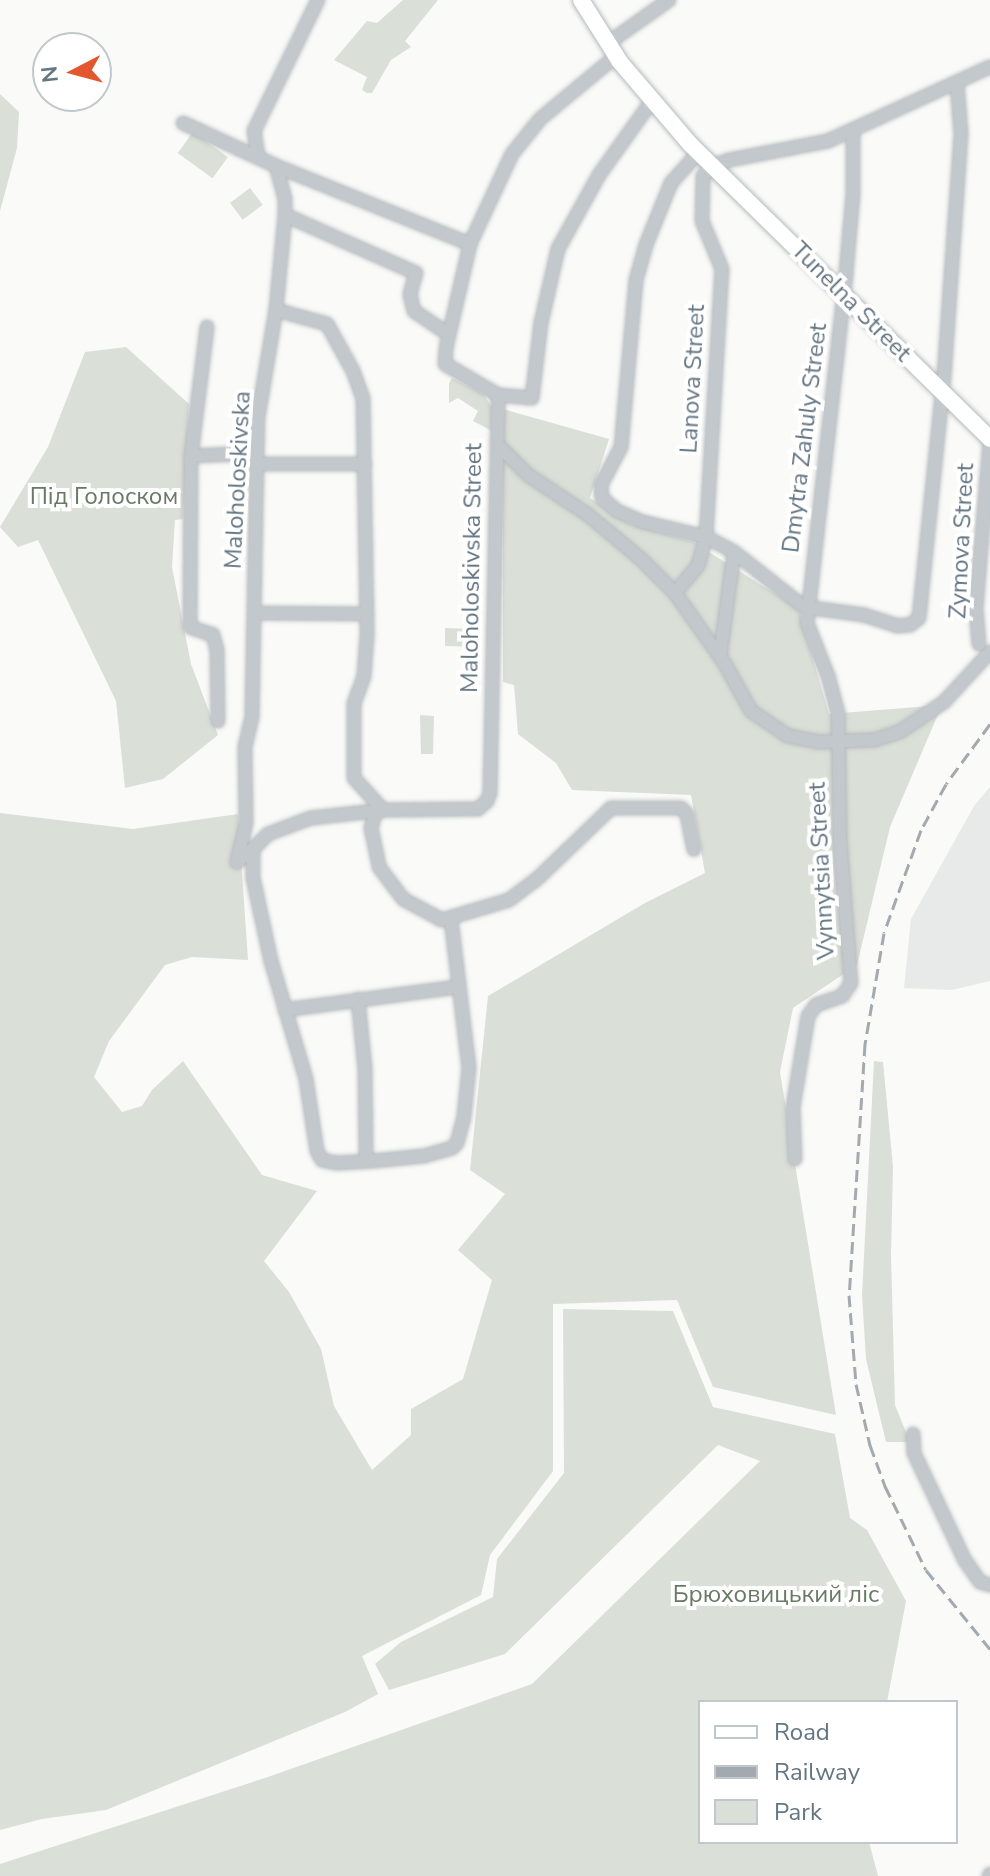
<!DOCTYPE html>
<html>
<head>
<meta charset="utf-8">
<style>
	body { margin:0 }
	#map { position:relative; width:990px; height:1876px; overflow:hidden; background:#fafaf8; font-family:"Nunito Sans",sans-serif }
	div>[style] { position:absolute }
	[style*='--x'] { left:calc(var(--x)*1px); top:calc(var(--y)*1px); width:calc(var(--w)*1px); rotate:calc(var(--a)*1deg) }
	.built>* { inset:0; background:#e8e9e9 }
	.green>* { inset:0; background:#dadfd7; transform-origin:0 0 }
	.roads { filter:drop-shadow(0 0 2px #b5babe) drop-shadow(0 0 2px #b5babe) }
	.minor>* { height:12px; margin:-6px; padding:0 6px; transform-origin:6px; border-radius:6px; background:#c3c8cc }
	.major>* { height:16px; margin:-8px; padding:0 8px; transform-origin:8px; border-radius:8px; background:#fff }
	.rail>* { height:3px; margin-top:-1.5px; transform-origin:0; background:repeating-linear-gradient(90deg,#a2aab0 0 12px,transparent 0 18px) }
	span { translate:-50% -50%; white-space:nowrap; text-align:center; line-height:1.15; -webkit-text-stroke:8px #fff; paint-order:stroke }
	.street-label { font-size:24px; color:#657683 }
	.park-label { font-size:24px; color:#687a64 }
	.legend { position:absolute; left:698px; top:1700px; width:260px; height:144px; box-sizing:border-box; background:#fff; border:2px solid #c1c8cd; margin:0; padding:10px 14px; list-style:none; font-size:24px; color:#657683 }
	.legend li { display:flex; align-items:center; gap:16px; height:40px }
	.legend b { width:40px; border:2px solid #c1c8cd }
	.north { position:absolute; left:32px; top:32px; width:80px; height:80px; box-sizing:border-box; background:#fff; border:2px solid #c1c8cd; border-radius:50%; rotate:264deg; font-size:22px; font-weight:700; line-height:32px; text-align:center; color:#657683 }
	.north::after { content:''; display:block; margin:auto; width:28px; height:36px; background:#e4572e; clip-path:polygon(50% 0,100% 100%,50% 72%,0 100%) }
</style>
</head>
<body>
<div id="map">
	<div class="built">
		<div style="clip-path:polygon(990px 787px,990px 981px,952px 990px,904px 988px,911px 919px,974px 806px)"></div>
	</div>
	<div class="green">
		<div style="clip-path:polygon(403px 0,438px 0,405px 41px,411px 47px,391px 60px,372px 93px,367px 93px,362px 90px,367px 77px,334px 60px,367px 21px,377px 23px)"></div>
		<div style="clip-path:polygon(0 94px,19px 112px,17px 148px,0 211px)"></div>
		<div style="left:193px;top:132px;width:43px;height:26px;rotate:36deg"></div>
		<div style="left:250px;top:188px;width:21px;height:25px;rotate:53deg"></div>
		<div style="clip-path:polygon(126px 347px,189px 404px,183px 519px,175px 520px,172px 567px,191px 664px,218px 735px,163px 779px,125px 788px,116px 701px,38px 540px,18px 547px,0 527px,48px 447px,85px 352px)"></div>
		<div style="clip-path:polygon(452px 378px,483px 394px,492px 407px,494px 432px,473px 421px,478px 411px,458px 398px,449px 403px,449px 383px)"></div>
		<div style="clip-path:polygon(503px 409px,609px 439px,590px 498px,630px 524px,693px 542px,798px 608px,829px 714px,942px 705px,890px 827px,857px 965px,793px 1008px,780px 1072px,836px 1415px,713px 1387px,677px 1300px,553px 1304px,553px 1471px,490px 1555px,481px 1595px,362px 1656px,378px 1694px,345px 1712px,106px 1810px,42px 1819px,0 1830px,0 813px,133px 829px,238px 814px,248px 960px,192px 957px,165px 965px,109px 1041px,94px 1077px,122px 1112px,142px 1106px,152px 1090px,183px 1061px,262px 1175px,317px 1191px,264px 1261px,289px 1292px,321px 1349px,334px 1406px,372px 1470px,411px 1435px,411px 1409px,463px 1379px,492px 1280px,458px 1250px,505px 1194px,470px 1170px,488px 996px,645px 903px,705px 873px,691px 795px,572px 790px,556px 763px,518px 734px,514px 685px,503px 682px)"></div>
		<div style="clip-path:polygon(480px 619px,479px 647px,445px 646px,445px 628px,472px 629px,474px 622px)"></div>
		<div style="clip-path:polygon(420px 715px,434px 716px,433px 754px,421px 754px)"></div>
		<div style="clip-path:polygon(874px 1061px,883px 1062px,893px 1167px,891px 1255px,895px 1405px,910px 1442px,886px 1442px,866px 1359px,862px 1295px)"></div>
		<div style="clip-path:polygon(563px 1309px,673px 1311px,713px 1407px,835px 1434px,850px 1518px,867px 1530px,906px 1601px,887px 1702px,700px 1702px,700px 1842px,869px 1842px,878px 1876px,0 1876px,0 1864px,265px 1778px,532px 1684px,760px 1461px,718px 1445px,505px 1654px,389px 1690px,375px 1664px,401px 1642px,493px 1597px,497px 1559px,564px 1473px)"></div>
	</div>
	<div class="roads">
		<div class="minor">
			<div style="--x:607;--y:44;--w:76;--a:-35.4"></div>
			<div style="--x:183;--y:123;--w:102;--a:24.8"></div>
			<div style="--x:276;--y:166;--w:209;--a:21.9"></div>
			<div style="--x:698;--y:153;--w:40;--a:132"></div>
			<div style="--x:671;--y:183;--w:67;--a:112"></div>
			<div style="--x:646;--y:245;--w:36;--a:106"></div>
			<div style="--x:636;--y:280;--w:168;--a:95.1"></div>
			<div style="--x:621;--y:447;--w:43;--a:117.8"></div>
			<div style="--x:601;--y:485;--w:13;--a:86"></div>
			<div style="--x:602;--y:498;--w:20;--a:41"></div>
			<div style="--x:617;--y:511;--w:28;--a:23"></div>
			<div style="--x:643;--y:522;--w:65;--a:13.4"></div>
			<div style="--x:706;--y:537;--w:32;--a:28"></div>
			<div style="--x:734;--y:552;--w:89;--a:38.2"></div>
			<div style="--x:804;--y:607;--w:61;--a:7.6"></div>
			<div style="--x:864;--y:615;--w:35;--a:18"></div>
			<div style="--x:897;--y:626;--w:13;--a:-4"></div>
			<div style="--x:910;--y:625;--w:11;--a:-38"></div>
			<div style="--x:919;--y:618;--w:242;--a:-84.1"></div>
			<div style="--x:944;--y:377;--w:244;--a:-86"></div>
			<div style="--x:961;--y:134;--w:51;--a:-94.5"></div>
			<div style="--x:258;--y:156;--w:25;--a:-99"></div>
			<div style="--x:254;--y:131;--w:146;--a:-64"></div>
			<div style="--x:285;--y:215;--w:143;--a:23.9"></div>
			<div style="--x:416;--y:273;--w:22;--a:106"></div>
			<div style="--x:410;--y:294;--w:17;--a:77"></div>
			<div style="--x:414;--y:311;--w:41;--a:34.1"></div>
			<div style="--x:276;--y:310;--w:53;--a:15.4"></div>
			<div style="--x:327;--y:324;--w:54;--a:61"></div>
			<div style="--x:353;--y:371;--w:29;--a:70"></div>
			<div style="--x:363;--y:398;--w:237;--a:89"></div>
			<div style="--x:367;--y:635;--w:41;--a:94.2"></div>
			<div style="--x:364;--y:676;--w:30;--a:110"></div>
			<div style="--x:354;--y:704;--w:74;--a:90"></div>
			<div style="--x:354;--y:778;--w:43;--a:47.8"></div>
			<div style="--x:383;--y:810;--w:95;--a:-0.6"></div>
			<div style="--x:478;--y:809;--w:12;--a:-42"></div>
			<div style="--x:487;--y:801;--w:9;--a:-69"></div>
			<div style="--x:490;--y:793;--w:398;--a:-88.8"></div>
			<div style="--x:498;--y:395;--w:61;--a:-149.7"></div>
			<div style="--x:445;--y:364;--w:16;--a:-86"></div>
			<div style="--x:446;--y:348;--w:107;--a:-77"></div>
			<div style="--x:470;--y:244;--w:99;--a:-65"></div>
			<div style="--x:512;--y:154;--w:45;--a:-51.3"></div>
			<div style="--x:540;--y:119;--w:99;--a:-39.7"></div>
			<div style="--x:498;--y:395;--w:34;--a:5"></div>
			<div style="--x:532;--y:398;--w:76;--a:-83.2"></div>
			<div style="--x:541;--y:323;--w:76;--a:-77.1"></div>
			<div style="--x:558;--y:249;--w:85;--a:-61"></div>
			<div style="--x:599;--y:175;--w:90;--a:-54.5"></div>
			<div style="--x:497;--y:444;--w:44;--a:45"></div>
			<div style="--x:528;--y:475;--w:71;--a:33.5"></div>
			<div style="--x:587;--y:514;--w:70;--a:39.8"></div>
			<div style="--x:641;--y:559;--w:48;--a:45"></div>
			<div style="--x:675;--y:593;--w:87;--a:54.8"></div>
			<div style="--x:725;--y:664;--w:54;--a:61"></div>
			<div style="--x:751;--y:711;--w:45;--a:34"></div>
			<div style="--x:788;--y:736;--w:31;--a:11"></div>
			<div style="--x:818;--y:742;--w:56;--a:-2"></div>
			<div style="--x:874;--y:740;--w:28;--a:-18"></div>
			<div style="--x:901;--y:731;--w:52;--a:-34"></div>
			<div style="--x:944;--y:702;--w:68;--a:-47.4"></div>
			<div style="--x:191;--y:456;--w:130;--a:-82.9"></div>
			<div style="--x:257;--y:464;--w:108;--a:0"></div>
			<div style="--x:675;--y:593;--w:35;--a:-50"></div>
			<div style="--x:698;--y:566;--w:30;--a:-75"></div>
			<div style="--x:706;--y:537;--w:268;--a:-86.6"></div>
			<div style="--x:722;--y:269;--w:52;--a:-112.6"></div>
			<div style="--x:702;--y:221;--w:45;--a:-88.7"></div>
			<div style="--x:703;--y:176;--w:13;--a:-48"></div>
			<div style="--x:712;--y:166;--w:18;--a:-19"></div>
			<div style="--x:729;--y:160;--w:101;--a:-10.9"></div>
			<div style="--x:828;--y:141;--w:178;--a:-24.6"></div>
			<div style="--x:254;--y:613;--w:113;--a:0.5"></div>
			<div style="--x:979;--y:644;--w:36;--a:-95"></div>
			<div style="--x:976;--y:608;--w:169;--a:-85.2"></div>
			<div style="--x:720;--y:656;--w:105;--a:-82.3"></div>
			<div style="--x:218;--y:721;--w:71;--a:-90.8"></div>
			<div style="--x:217;--y:650;--w:16;--a:-105"></div>
			<div style="--x:213;--y:635;--w:24;--a:-161"></div>
			<div style="--x:190;--y:627;--w:171;--a:-89.7"></div>
			<div style="--x:191;--y:456;--w:66;--a:-2.6"></div>
			<div style="--x:253;--y:849;--w:21;--a:141"></div>
			<div style="--x:237;--y:862;--w:40;--a:-77"></div>
			<div style="--x:246;--y:823;--w:76;--a:-90.8"></div>
			<div style="--x:245;--y:747;--w:32;--a:-77"></div>
			<div style="--x:252;--y:716;--w:299;--a:-88.9"></div>
			<div style="--x:258;--y:417;--w:109;--a:-80.5"></div>
			<div style="--x:276;--y:310;--w:95;--a:-84.6"></div>
			<div style="--x:285;--y:215;--w:16;--a:-90"></div>
			<div style="--x:285;--y:199;--w:34;--a:-105"></div>
			<div style="--x:358;--y:999;--w:70;--a:84.3"></div>
			<div style="--x:365;--y:1069;--w:88;--a:89.3"></div>
			<div style="--x:366;--y:1157;--w:8;--a:30"></div>
			<div style="--x:373;--y:1161;--w:51;--a:-5.6"></div>
			<div style="--x:424;--y:1156;--w:29;--a:-16"></div>
			<div style="--x:452;--y:1148;--w:7;--a:-45"></div>
			<div style="--x:457;--y:1143;--w:28;--a:-75"></div>
			<div style="--x:464;--y:1116;--w:48;--a:-84.1"></div>
			<div style="--x:469;--y:1068;--w:150;--a:-96.9"></div>
			<div style="--x:285;--y:1010;--w:175;--a:-7.6"></div>
			<div style="--x:795;--y:1159;--w:52;--a:-92.2"></div>
			<div style="--x:793;--y:1107;--w:92;--a:-80.6"></div>
			<div style="--x:808;--y:1016;--w:14;--a:-54"></div>
			<div style="--x:816;--y:1005;--w:28;--a:-19"></div>
			<div style="--x:842;--y:996;--w:16;--a:-55"></div>
			<div style="--x:851;--y:983;--w:144;--a:-94.4"></div>
			<div style="--x:840;--y:839;--w:126;--a:-90.9"></div>
			<div style="--x:838;--y:713;--w:38;--a:-105"></div>
			<div style="--x:828;--y:676;--w:57;--a:-111.6"></div>
			<div style="--x:807;--y:623;--w:352;--a:-83.6"></div>
			<div style="--x:846;--y:273;--w:79;--a:-84.9"></div>
			<div style="--x:853;--y:194;--w:64;--a:-90"></div>
			<div style="--x:373;--y:1161;--w:36;--a:177"></div>
			<div style="--x:337;--y:1163;--w:15;--a:-169"></div>
			<div style="--x:322;--y:1160;--w:10;--a:-119"></div>
			<div style="--x:317;--y:1151;--w:73;--a:-98.7"></div>
			<div style="--x:306;--y:1079;--w:123;--a:-106.5"></div>
			<div style="--x:271;--y:961;--w:85;--a:-102.2"></div>
			<div style="--x:253;--y:878;--w:29;--a:-90"></div>
			<div style="--x:253;--y:849;--w:21;--a:-45"></div>
			<div style="--x:268;--y:834;--w:46;--a:-20.4"></div>
			<div style="--x:311;--y:818;--w:72;--a:-6.3"></div>
			<div style="--x:383;--y:810;--w:9;--a:153"></div>
			<div style="--x:375;--y:814;--w:15;--a:106"></div>
			<div style="--x:371;--y:828;--w:40;--a:78"></div>
			<div style="--x:379;--y:867;--w:40;--a:53"></div>
			<div style="--x:403;--y:899;--w:44;--a:28.3"></div>
			<div style="--x:442;--y:920;--w:70;--a:-16.6"></div>
			<div style="--x:509;--y:900;--w:34;--a:-37"></div>
			<div style="--x:536;--y:880;--w:104;--a:-43.8"></div>
			<div style="--x:611;--y:808;--w:70;--a:0"></div>
			<div style="--x:681;--y:808;--w:8;--a:45"></div>
			<div style="--x:687;--y:814;--w:36;--a:79"></div>
			<div style="--x:913;--y:1434;--w:19;--a:87"></div>
			<div style="--x:914;--y:1453;--w:117;--a:64.7"></div>
			<div style="--x:964;--y:1559;--w:28;--a:55"></div>
			<div style="--x:980;--y:1582;--w:10;--a:17"></div>
			<div style="--x:989;--y:1876;--w:2;--a:-63"></div>
		</div>
		<div class="major">
			<div style="--x:581;--y:0;--w:73;--a:57.8"></div>
			<div style="--x:620;--y:62;--w:109;--a:49.5"></div>
			<div style="--x:691;--y:145;--w:419;--a:44.5"></div>
		</div>
	</div>
	<div class="rail">
		<div style="--x:990;--y:724;--w:74;--a:126.3"></div>
		<div style="--x:946;--y:784;--w:52;--a:118.5"></div>
		<div style="--x:921;--y:830;--w:109;--a:109.8"></div>
		<div style="--x:884;--y:933;--w:113;--a:99.7"></div>
		<div style="--x:865;--y:1044;--w:252;--a:93.6"></div>
		<div style="--x:849;--y:1295;--w:89;--a:85.5"></div>
		<div style="--x:856;--y:1384;--w:63;--a:77.1"></div>
		<div style="--x:870;--y:1445;--w:44;--a:69.9"></div>
		<div style="--x:885;--y:1486;--w:93;--a:64"></div>
		<div style="--x:926;--y:1570;--w:102;--a:51"></div>
	</div>
	<div class="street-label">
		<span style="left:851px;top:302px;rotate:45deg">Tunelna Street</span>
		<span style="left:693px;top:379px;rotate:-87deg">Lanova Street</span>
		<span style="left:805px;top:438px;rotate:-83deg">Dmytra Zahuly Street</span>
		<span style="left:238px;top:480px;rotate:-87deg">Maloholoskivska</span>
		<span style="left:962px;top:541px;rotate:-87deg">Zymova Street</span>
		<span style="left:472px;top:568px;rotate:-89deg">Maloholoskivska Street</span>
		<span style="left:822px;top:871px;rotate:-93deg">Vynnytsia Street</span>
	</div>
	<div class="park-label">
		<span style="left:104px;top:497px">Під Голоском</span>
		<span style="left:776px;top:1595px">Брюховицький ліс</span>
	</div>
	<ul class="legend">
	<li><b style="height:10px;background:#fff"></b>Road</li>
	<li><b style="height:10px;background:#a2aab0"></b>Railway</li>
	<li><b style="height:22px;background:#dadfd7"></b>Park</li>
	</ul>
	<div class="north">N</div>
</div>
</body>
</html>
